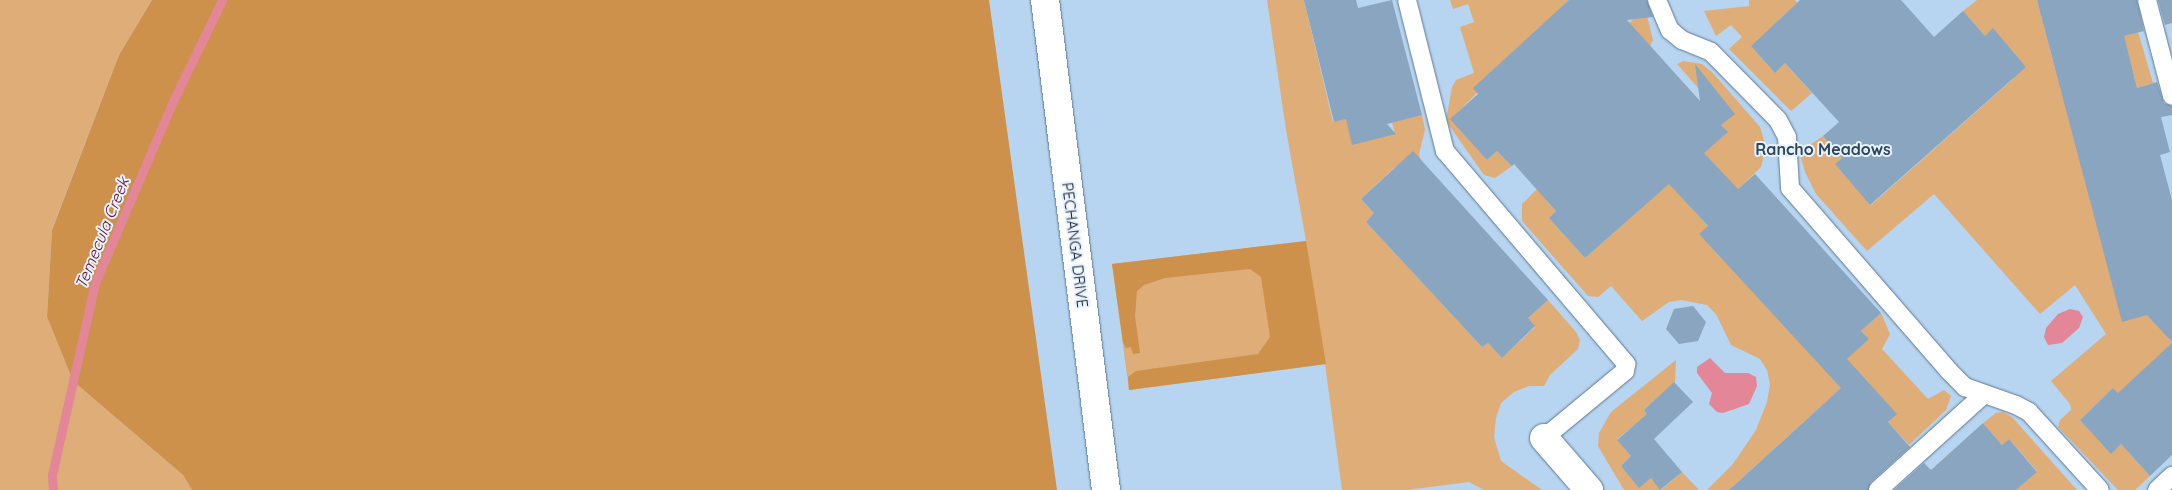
<!DOCTYPE html>
<html>
<head>
<meta charset="utf-8">
<style>
	body { margin:0 }
	#map { position:relative; width:2172px; height:490px; overflow:hidden; background:#b7d4f0; font-family:Quicksand,sans-serif }
	div>[style] { position:absolute }
	[style*='--x'] { left:calc(var(--x)*1px); top:calc(var(--y)*1px); width:calc(var(--w)*1px); rotate:calc(var(--a)*1deg) }
	.green>* { inset:0; background:#dfad77 }
	.forest>* { inset:0; background:#ce914b }
	.water>* { inset:0; background:#e28698 }
	.stream>* { height:9px; margin:-4.5px; padding:0 4.5px; transform-origin:4.5px; border-radius:4.5px; background:#e28698 }
	.building>* { inset:0; background:#89a5c0 }
	.roads { filter:drop-shadow(0 0 1px #5e7891) drop-shadow(0 0 1px #5e7891) }
	.service>* { height:18px; margin:-9px; padding:0 9px; transform-origin:9px; border-radius:9px; background:#fff }
	.minor>* { height:28px; margin:-14px; padding:0 14px; transform-origin:14px; border-radius:14px; background:#fff }
	span { translate:-50% -50%; white-space:nowrap; text-align:center; line-height:1.15; -webkit-text-stroke:4px #e7f2fe; paint-order:stroke }
	.street-label { font-size:15px; color:#121d27 }
	.neighbourhood-label { font-size:16px; color:#2d455d; font-weight:700 }
	.water-label { font-size:16px; color:#65132c; font-style:italic }
</style>
</head>
<body>
<div id="map">
	<div class="green">
		<div style="clip-path:polygon(0 0,152px 0,119px 55px,52px 229px,47px 317px,73px 381px,183px 475px,192px 490px,0 490px)"></div>
		<div style="clip-path:polygon(1267px 0,1304px 0,1333px 122px,1346px 119px,1395px 134px,1392px 122px,1422px 115px,1425px 130px,1419px 154px,1421px 161px,1395px 167px,1361px 199px,1374px 213px,1366px 222px,1482px 347px,1488px 343px,1502px 358px,1535px 327px,1528px 318px,1548px 300px,1576px 332px,1580px 340px,1578px 349px,1550px 375px,1544px 386px,1529px 386px,1514px 392px,1501px 403px,1496px 418px,1494px 437px,1501px 461px,1542px 490px,1484px 490px,1469px 482px,1407px 490px,1342px 490px,1325px 364px,1129px 390px,1112px 264px,1306px 241px,1286px 130px)"></div>
		<div style="clip-path:polygon(1450px 0,1569px 0,1451px 119px,1487px 160px,1497px 151px,1512px 166px,1495px 178px,1484px 175px,1446px 121px,1452px 87px,1456px 80px,1474px 73px,1460px 27px,1474px 22px,1468px 4px,1453px 9px)"></div>
		<div style="clip-path:polygon(1643px 0,1653px 40px,1650px 46px,1629px 23px,1638px 15px)"></div>
		<div style="clip-path:polygon(1749px 0,1795px 0,1797px 3px,1751px 46px,1775px 73px,1785px 63px,1812px 93px,1791px 111px,1729px 49px,1742px 37px,1731px 25px,1716px 36px,1704px 11px,1749px 6px)"></div>
		<div style="clip-path:polygon(1977px 0,2037px 0,2055px 68px,2102px 55px,2099px 43px,2138px 32px,2153px 83px,2137px 88px,2132px 67px,2171px 309px,2172px 329px,2166px 335px,2172px 343px,2127px 403px,2113px 388px,2080px 420px,2111px 453px,2121px 444px,2150px 476px,2135px 490px,2118px 490px,2058px 427px,2060px 420px,2071px 410px,2070px 404px,2051px 381px,2106px 334px,2075px 285px,2040px 314px,1934px 194px,1867px 251px,1816px 194px,1805px 172px,1801px 158px,1807px 147px,1823px 136px,1842px 158px,1835px 164px,1871px 205px,2013px 79px,2020px 60px,1993px 29px,1985px 36px,1963px 11px)"></div>
		<div style="clip-path:polygon(1683px 61px,1702px 64px,1713px 73px,1760px 127px,1766px 147px,1761px 167px,1738px 189px,1695px 212px,1835px 370px,1868px 339px,1861px 331px,1881px 313px,1890px 334px,1882px 349px,1928px 399px,1944px 390px,1951px 396px,1946px 410px,1909px 445px,1888px 422px,1896px 414px,1848px 400px,1839px 390px,1732px 487px,1734px 490px,1707px 490px,1733px 464px,1756px 430px,1767px 402px,1770px 384px,1767px 370px,1760px 359px,1731px 345px,1716px 314px,1707px 305px,1681px 300px,1669px 302px,1642px 321px,1611px 286px,1598px 297px,1588px 296px,1522px 221px,1522px 204px,1537px 189px,1556px 211px,1549px 218px,1585px 258px,1727px 132px,1721px 125px,1734px 113px,1707px 82px,1699px 89px,1677px 64px)"></div>
		<div style="clip-path:polygon(1676px 360px,1675px 382px,1644px 410px,1648px 414px,1617px 439px,1631px 456px,1621px 466px,1639px 487px,1651px 478px,1661px 490px,1682px 472px,1699px 490px,1624px 490px,1598px 446px,1599px 433px,1611px 412px)"></div>
		<div style="clip-path:polygon(2003px 412px,2012px 417px,2077px 490px,2016px 490px,2037px 471px,2009px 439px,2002px 445px,1983px 423px,1996px 413px)"></div>
	</div>
	<div class="forest">
		<div style="clip-path:polygon(152px 0,989px 0,1057px 490px,192px 490px,183px 475px,73px 381px,47px 317px,52px 230px,119px 55px)"></div>
		<div style="clip-path:polygon(1306px 241px,1326px 364px,1129px 390px,1128px 377px,1136px 371px,1258px 354px,1270px 337px,1261px 277px,1250px 269px,1165px 278px,1144px 285px,1137px 291px,1135px 316px,1140px 353px,1133px 354px,1131px 347px,1126px 348px,1123px 342px,1112px 264px)"></div>
	</div>
	<div class="water">
		<div style="clip-path:polygon(2070px 309px,2079px 311px,2083px 317px,2079px 328px,2062px 343px,2048px 345px,2044px 337px,2046px 328px,2058px 314px)"></div>
		<div style="clip-path:polygon(1710px 358px,1725px 373px,1748px 373px,1756px 377px,1757px 386px,1749px 404px,1723px 413px,1717px 412px,1709px 404px,1712px 393px,1697px 373px,1697px 367px)"></div>
	</div>
	<div class="stream">
		<div style="--x:53;--y:490;--w:15;--a:-94"></div>
		<div style="--x:52;--y:475;--w:197;--a:-77.4"></div>
		<div style="--x:95;--y:283;--w:200;--a:-66.8"></div>
		<div style="--x:174;--y:99;--w:110;--a:-64.1"></div>
	</div>
	<div class="building">
		<div style="clip-path:polygon(1304px 0,1356px 0,1358px 8px,1392px 0,1422px 115px,1387px 124px,1396px 134px,1352px 145px,1346px 119px,1334px 122px)"></div>
		<div style="clip-path:polygon(1569px 0,1647px 0,1653px 17px,1627px 20px,1700px 101px,1695px 64px,1735px 114px,1721px 125px,1728px 132px,1704px 153px,1738px 189px,1755px 174px,1881px 313px,1861px 331px,1869px 339px,1847px 359px,1897px 414px,1888px 422px,1910px 447px,1871px 482px,1868px 490px,1729px 490px,1841px 388px,1699px 234px,1708px 226px,1669px 184px,1585px 258px,1549px 218px,1556px 211px,1514px 164px,1512px 166px,1497px 151px,1487px 160px,1450px 119px,1478px 94px,1473px 88px)"></div>
		<div style="clip-path:polygon(1800px 0,1901px 0,1934px 37px,1963px 11px,1985px 36px,1993px 28px,2026px 67px,1870px 205px,1835px 164px,1842px 158px,1823px 136px,1839px 122px,1785px 63px,1775px 73px,1751px 46px)"></div>
		<div style="clip-path:polygon(2037px 0,2137px 0,2144px 31px,2124px 36px,2137px 88px,2157px 82px,2164px 103px,2172px 106px,2172px 115px,2161px 117px,2170px 152px,2160px 155px,2172px 200px,2172px 342px,2147px 315px,2122px 322px)"></div>
		<div style="clip-path:polygon(2158px 0,2172px 0,2172px 23px,2165px 25px)"></div>
		<div style="clip-path:polygon(1413px 151px,1548px 300px,1528px 318px,1535px 326px,1502px 358px,1488px 343px,1482px 347px,1366px 222px,1374px 213px,1361px 199px)"></div>
		<div style="clip-path:polygon(1693px 306px,1706px 322px,1698px 341px,1679px 344px,1666px 329px,1674px 309px)"></div>
		<div style="clip-path:polygon(2172px 343px,2172px 455px,2150px 476px,2121px 444px,2111px 454px,2080px 420px,2113px 388px,2118px 393px)"></div>
		<div style="clip-path:polygon(1674px 382px,1693px 402px,1654px 439px,1682px 472px,1660px 490px,1651px 478px,1639px 488px,1621px 466px,1631px 456px,1617px 440px,1647px 414px,1644px 410px)"></div>
		<div style="clip-path:polygon(1983px 423px,2002px 445px,2009px 439px,2037px 472px,2016px 490px,1894px 490px,1924px 463px,1931px 470px)"></div>
	</div>
	<div class="roads">
		<div class="service">
			<div style="--x:1407;--y:0;--w:156;--a:75.9"></div>
			<div style="--x:1445;--y:151;--w:280;--a:49.6"></div>
			<div style="--x:1626;--y:364;--w:7;--a:98"></div>
			<div style="--x:1625;--y:371;--w:105;--a:140.4"></div>
			<div style="--x:1657;--y:0;--w:33;--a:67"></div>
			<div style="--x:1670;--y:30;--w:16;--a:40"></div>
			<div style="--x:1682;--y:40;--w:31;--a:22"></div>
			<div style="--x:1711;--y:52;--w:95;--a:45.4"></div>
			<div style="--x:1778;--y:120;--w:19;--a:62"></div>
			<div style="--x:1787;--y:137;--w:51;--a:86.6"></div>
			<div style="--x:1790;--y:188;--w:242;--a:49"></div>
			<div style="--x:1949;--y:371;--w:23;--a:45"></div>
			<div style="--x:1965;--y:387;--w:54;--a:19.4"></div>
			<div style="--x:2016;--y:405;--w:15;--a:28"></div>
			<div style="--x:2029;--y:412;--w:105;--a:47.7"></div>
			<div style="--x:2147;--y:0;--w:99;--a:75.4"></div>
			<div style="--x:1878;--y:490;--w:142;--a:-42.1"></div>
			<div style="--x:2157;--y:490;--w:21;--a:-43"></div>
		</div>
		<div class="minor">
			<div style="--x:1045;--y:0;--w:494;--a:82.9"></div>
			<div style="--x:1544;--y:438;--w:69;--a:49.1"></div>
		</div>
	</div>
	<div class="street-label">
		<span style="left:1075px;top:245px;rotate:83deg">PECHANGA DRIVE</span>
	</div>
	<div class="neighbourhood-label">
		<span style="left:1823px;top:149px">Rancho Meadows</span>
	</div>
	<div class="water-label">
		<span style="left:102px;top:233px;rotate:-68deg">Temecula Creek</span>
	</div>
</div>
</body>
</html>
